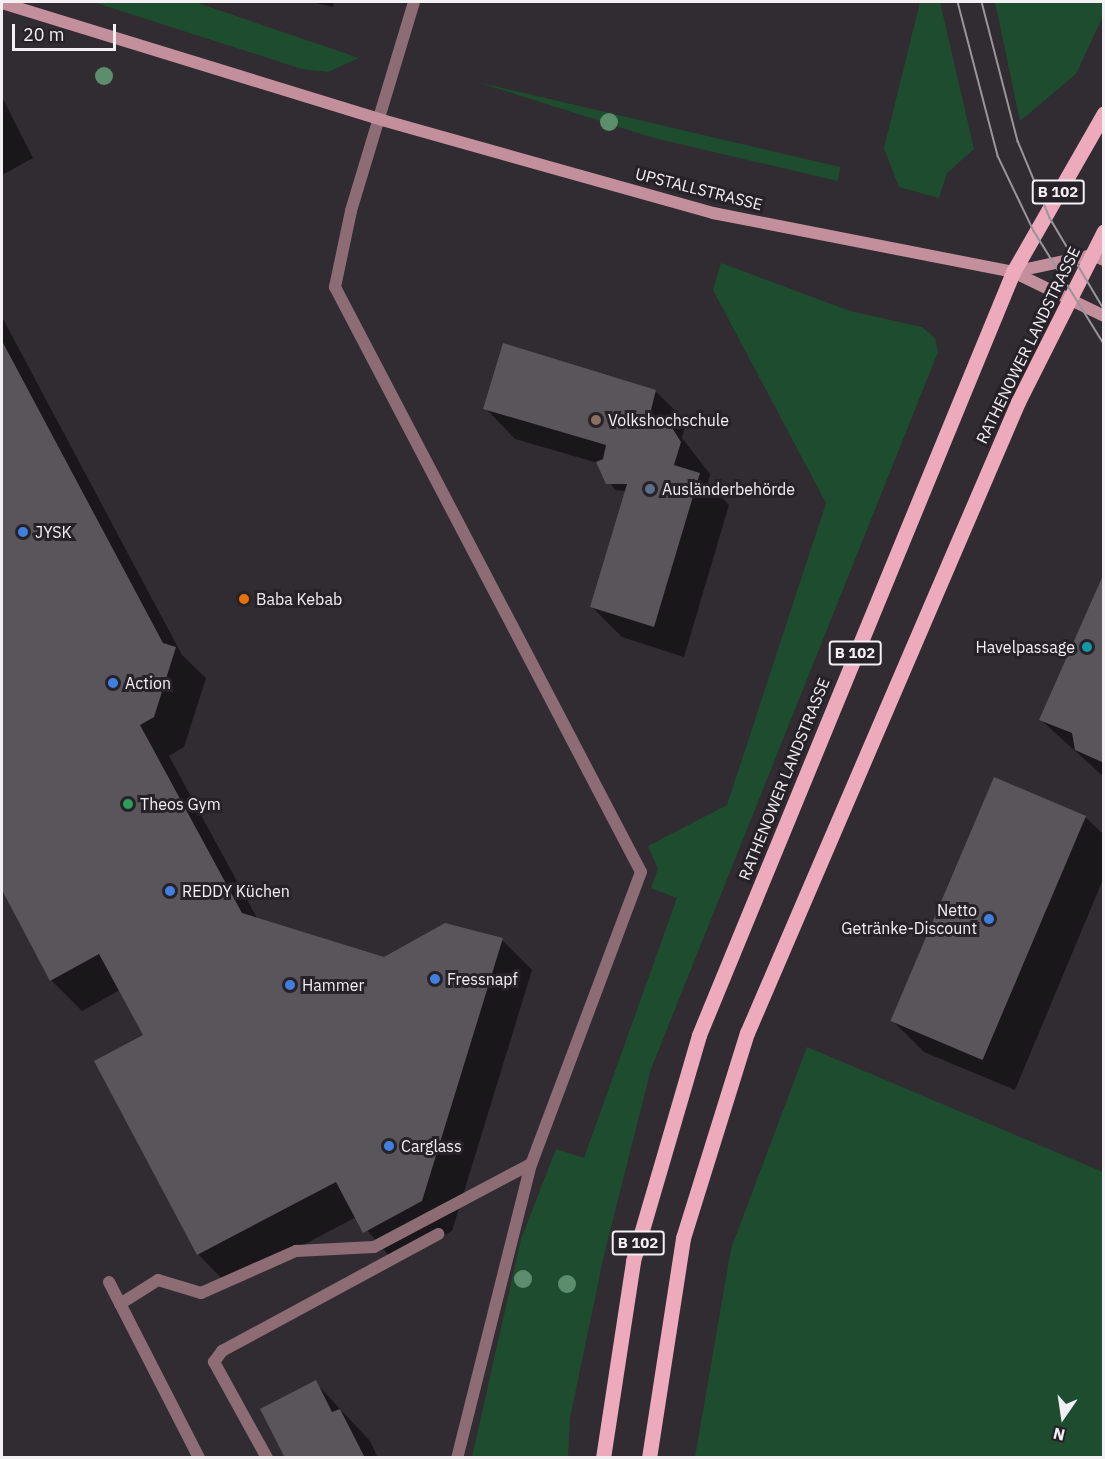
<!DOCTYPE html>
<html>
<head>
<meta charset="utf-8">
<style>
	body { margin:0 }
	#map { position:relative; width:1105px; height:1459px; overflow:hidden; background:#302c31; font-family:"IBM Plex Sans",sans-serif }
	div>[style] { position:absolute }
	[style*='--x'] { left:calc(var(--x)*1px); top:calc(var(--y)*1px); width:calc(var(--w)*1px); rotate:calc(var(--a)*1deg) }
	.green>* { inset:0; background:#1d4d2e }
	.shadow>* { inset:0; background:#0007 }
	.building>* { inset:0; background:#59555b; transform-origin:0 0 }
	.lane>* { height:12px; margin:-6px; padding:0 6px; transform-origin:6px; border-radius:6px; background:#8d6c75 }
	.secondary>* { height:12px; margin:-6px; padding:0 6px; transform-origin:6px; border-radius:6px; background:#c38f9d }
	.primary>* { height:15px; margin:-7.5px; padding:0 7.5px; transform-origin:7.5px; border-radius:7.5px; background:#edaabc }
	.tram>* { height:1.5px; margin:-0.75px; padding:0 0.75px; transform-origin:0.75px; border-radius:0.75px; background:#99959a }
	.trees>* { width:18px; height:18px; margin:-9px; border-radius:50%; background:#5c8d6c }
	.dots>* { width:16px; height:16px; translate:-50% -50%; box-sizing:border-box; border:3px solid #262228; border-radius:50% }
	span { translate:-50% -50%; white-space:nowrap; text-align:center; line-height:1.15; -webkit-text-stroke:6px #262228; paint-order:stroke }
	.shield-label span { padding:2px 4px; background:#262228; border:2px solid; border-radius:4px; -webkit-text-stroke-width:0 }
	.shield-label { font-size:15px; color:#f3f0f4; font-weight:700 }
	.street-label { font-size:16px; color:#f3f0f4 }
	.poi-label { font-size:16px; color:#f3f0f4 }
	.left { translate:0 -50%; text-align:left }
	.right { translate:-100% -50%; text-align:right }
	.frame { position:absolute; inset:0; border:3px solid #f3f0f4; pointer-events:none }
	.north { position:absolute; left:1033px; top:1387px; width:60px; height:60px; -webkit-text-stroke:4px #262228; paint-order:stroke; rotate:193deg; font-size:16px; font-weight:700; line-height:24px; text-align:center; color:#f3f0f4 }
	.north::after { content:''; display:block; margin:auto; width:21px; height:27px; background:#f3f0f4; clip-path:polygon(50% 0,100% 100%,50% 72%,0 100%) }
	.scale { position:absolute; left:12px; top:24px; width:104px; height:27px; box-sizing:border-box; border:3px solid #f3f0f4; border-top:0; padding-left:8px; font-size:18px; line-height:21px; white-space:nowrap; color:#f3f0f4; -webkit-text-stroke:4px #262228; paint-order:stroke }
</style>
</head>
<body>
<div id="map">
	<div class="green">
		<div style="clip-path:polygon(93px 2px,195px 2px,359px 58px,328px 72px,302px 69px)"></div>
		<div style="clip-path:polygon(920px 2px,940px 2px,974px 149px,947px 173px,939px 198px,899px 187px,884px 148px)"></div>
		<div style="clip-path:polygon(995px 2px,1103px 2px,1103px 16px,1076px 74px,1020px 121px)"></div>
		<div style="clip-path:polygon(477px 82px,840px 167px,838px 181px,654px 138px)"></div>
		<div style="clip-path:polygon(721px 263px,850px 311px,922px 327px,935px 338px,938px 352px,651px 1069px,604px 1255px,570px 1418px,568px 1457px,472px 1457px,521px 1239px,556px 1149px,584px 1158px,677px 898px,651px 888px,658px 869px,648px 846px,727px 805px,826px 503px,713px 290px)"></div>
		<div style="clip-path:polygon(807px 1047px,1103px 1172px,1103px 1457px,695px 1457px,731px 1249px)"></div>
	</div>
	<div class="shadow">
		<div style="clip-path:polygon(312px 2px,334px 2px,333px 7px)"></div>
		<div style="clip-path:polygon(2px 97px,33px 158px,2px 175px)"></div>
		<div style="clip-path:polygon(2px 317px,182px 655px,206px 678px,184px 747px,169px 756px,258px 920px,384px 959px,502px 940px,532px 970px,452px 1231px,395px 1263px,356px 1217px,228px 1285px,198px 1254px,145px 1036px,120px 990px,82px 1011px,51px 980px,2px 887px)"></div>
		<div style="clip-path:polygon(655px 391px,686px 421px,682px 438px,710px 474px,708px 483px,729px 505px,684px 657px,622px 637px,592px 607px,627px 491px,615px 490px,598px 463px,515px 439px,485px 408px)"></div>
		<div style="clip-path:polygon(1104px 577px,1104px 777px,1041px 720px)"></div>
		<div style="clip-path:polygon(1085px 817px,1104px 835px,1104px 877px,1015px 1090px,924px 1052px,894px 1022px)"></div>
		<div style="clip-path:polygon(315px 1382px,370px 1441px,378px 1458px,287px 1458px)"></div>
	</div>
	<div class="building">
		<div style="clip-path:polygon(2px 341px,163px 643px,176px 647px,154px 717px,140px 725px,242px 913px,384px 957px,445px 923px,503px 938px,422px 1201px,363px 1233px,336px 1182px,197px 1255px,94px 1061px,143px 1035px,99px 954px,50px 981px,2px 890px)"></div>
		<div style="clip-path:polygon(503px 343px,656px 390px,649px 418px,669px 423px,681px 442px,674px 465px,700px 473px,654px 627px,590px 607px,627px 484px,606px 484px,596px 462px,603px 459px,606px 445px,483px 409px)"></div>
		<div style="clip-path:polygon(1104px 573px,1104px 763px,1075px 750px,1072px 733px,1039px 720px)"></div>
		<div style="left:994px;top:777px;width:100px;height:265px;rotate:23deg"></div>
		<div style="clip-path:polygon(316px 1380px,332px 1412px,340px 1409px,365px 1458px,285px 1458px,260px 1409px)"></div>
	</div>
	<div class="lane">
		<div style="--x:414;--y:2;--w:218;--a:106.8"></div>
		<div style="--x:351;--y:211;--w:78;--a:101.9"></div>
		<div style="--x:335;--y:287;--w:660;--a:62.39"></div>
		<div style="--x:641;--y:872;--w:312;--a:110.6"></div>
		<div style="--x:531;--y:1164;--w:303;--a:104.1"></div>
		<div style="--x:109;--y:1282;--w:198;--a:62.9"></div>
		<div style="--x:120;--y:1304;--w:45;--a:-32.3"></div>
		<div style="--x:158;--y:1280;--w:45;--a:16.8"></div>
		<div style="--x:201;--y:1293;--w:104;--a:-23.9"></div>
		<div style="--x:296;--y:1251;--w:78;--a:-2.9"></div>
		<div style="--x:374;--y:1247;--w:178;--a:-27.9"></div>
		<div style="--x:267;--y:1458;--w:110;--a:-118.9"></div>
		<div style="--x:214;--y:1362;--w:14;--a:-54"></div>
		<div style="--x:222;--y:1351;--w:246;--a:-28.4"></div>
	</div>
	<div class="secondary">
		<div style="--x:2;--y:3;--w:398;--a:17.1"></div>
		<div style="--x:382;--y:120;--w:344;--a:15.7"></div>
		<div style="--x:713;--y:213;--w:306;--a:11.1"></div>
		<div style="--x:1013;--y:272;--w:101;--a:25.8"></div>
		<div style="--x:1013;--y:272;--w:81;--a:-12.1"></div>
		<div style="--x:1092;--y:255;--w:13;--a:23"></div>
	</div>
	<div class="primary">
		<div style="--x:603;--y:1458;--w:199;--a:-81.3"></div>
		<div style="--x:633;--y:1261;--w:235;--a:-73.7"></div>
		<div style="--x:699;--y:1035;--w:825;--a:-67.63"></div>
		<div style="--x:1013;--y:272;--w:183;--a:-60.2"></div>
		<div style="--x:649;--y:1458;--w:223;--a:-81.2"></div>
		<div style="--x:683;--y:1238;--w:215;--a:-72.7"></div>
		<div style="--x:747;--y:1033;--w:687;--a:-66.76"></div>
		<div style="--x:1018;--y:402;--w:191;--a:-63.3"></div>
	</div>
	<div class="tram">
		<div style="--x:958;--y:2;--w:159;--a:75.4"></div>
		<div style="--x:998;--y:156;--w:83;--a:64.4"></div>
		<div style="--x:1034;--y:231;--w:133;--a:58.2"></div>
		<div style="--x:982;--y:2;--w:144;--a:75.5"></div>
		<div style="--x:1018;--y:141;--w:83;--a:67.4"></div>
		<div style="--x:1050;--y:218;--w:106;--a:59.3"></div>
	</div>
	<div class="trees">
		<div style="left:104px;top:76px"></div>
		<div style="left:609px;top:122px"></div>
		<div style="left:523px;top:1279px"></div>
		<div style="left:567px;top:1284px"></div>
	</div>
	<div class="dots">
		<div style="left:596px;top:420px;background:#8d6e63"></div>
		<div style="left:650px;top:489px;background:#5c6f8a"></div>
		<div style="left:23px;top:532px;background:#3f7fe0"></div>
		<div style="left:244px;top:599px;background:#e8710a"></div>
		<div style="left:1087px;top:647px;background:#0f9aa8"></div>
		<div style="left:113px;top:683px;background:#3f7fe0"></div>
		<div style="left:128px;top:804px;background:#2e9e5b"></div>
		<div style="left:170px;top:891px;background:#3f7fe0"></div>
		<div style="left:989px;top:919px;background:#3f7fe0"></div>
		<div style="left:435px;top:979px;background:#3f7fe0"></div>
		<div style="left:290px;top:985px;background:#3f7fe0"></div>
		<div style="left:389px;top:1146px;background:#3f7fe0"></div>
	</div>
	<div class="shield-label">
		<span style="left:1058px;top:192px">B 102</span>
		<span style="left:855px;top:653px">B 102</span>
		<span style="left:638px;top:1243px">B 102</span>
	</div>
	<div class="street-label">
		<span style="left:699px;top:189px;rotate:14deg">UPSTALLSTRASSE</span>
		<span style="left:1028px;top:345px;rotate:-64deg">RATHENOWER LANDSTRASSE</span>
		<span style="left:784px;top:779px;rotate:-68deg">RATHENOWER LANDSTRASSE</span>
	</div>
	<div class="poi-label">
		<span class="left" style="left:608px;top:420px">Volkshochschule</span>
		<span class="left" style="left:662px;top:489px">Ausländerbehörde</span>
		<span class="left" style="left:35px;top:532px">JYSK</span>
		<span class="left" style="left:256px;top:599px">Baba Kebab</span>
		<span class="right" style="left:1075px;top:647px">Havelpassage</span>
		<span class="left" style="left:125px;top:683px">Action</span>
		<span class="left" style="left:140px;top:804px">Theos Gym</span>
		<span class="left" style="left:182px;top:891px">REDDY Küchen</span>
		<span class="right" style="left:977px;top:919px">Netto<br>Getränke-Discount</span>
		<span class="left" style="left:447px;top:979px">Fressnapf</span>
		<span class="left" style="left:302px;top:985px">Hammer</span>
		<span class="left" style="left:401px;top:1146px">Carglass</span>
	</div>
	<div class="frame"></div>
	<div class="north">N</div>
	<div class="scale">20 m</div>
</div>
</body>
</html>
